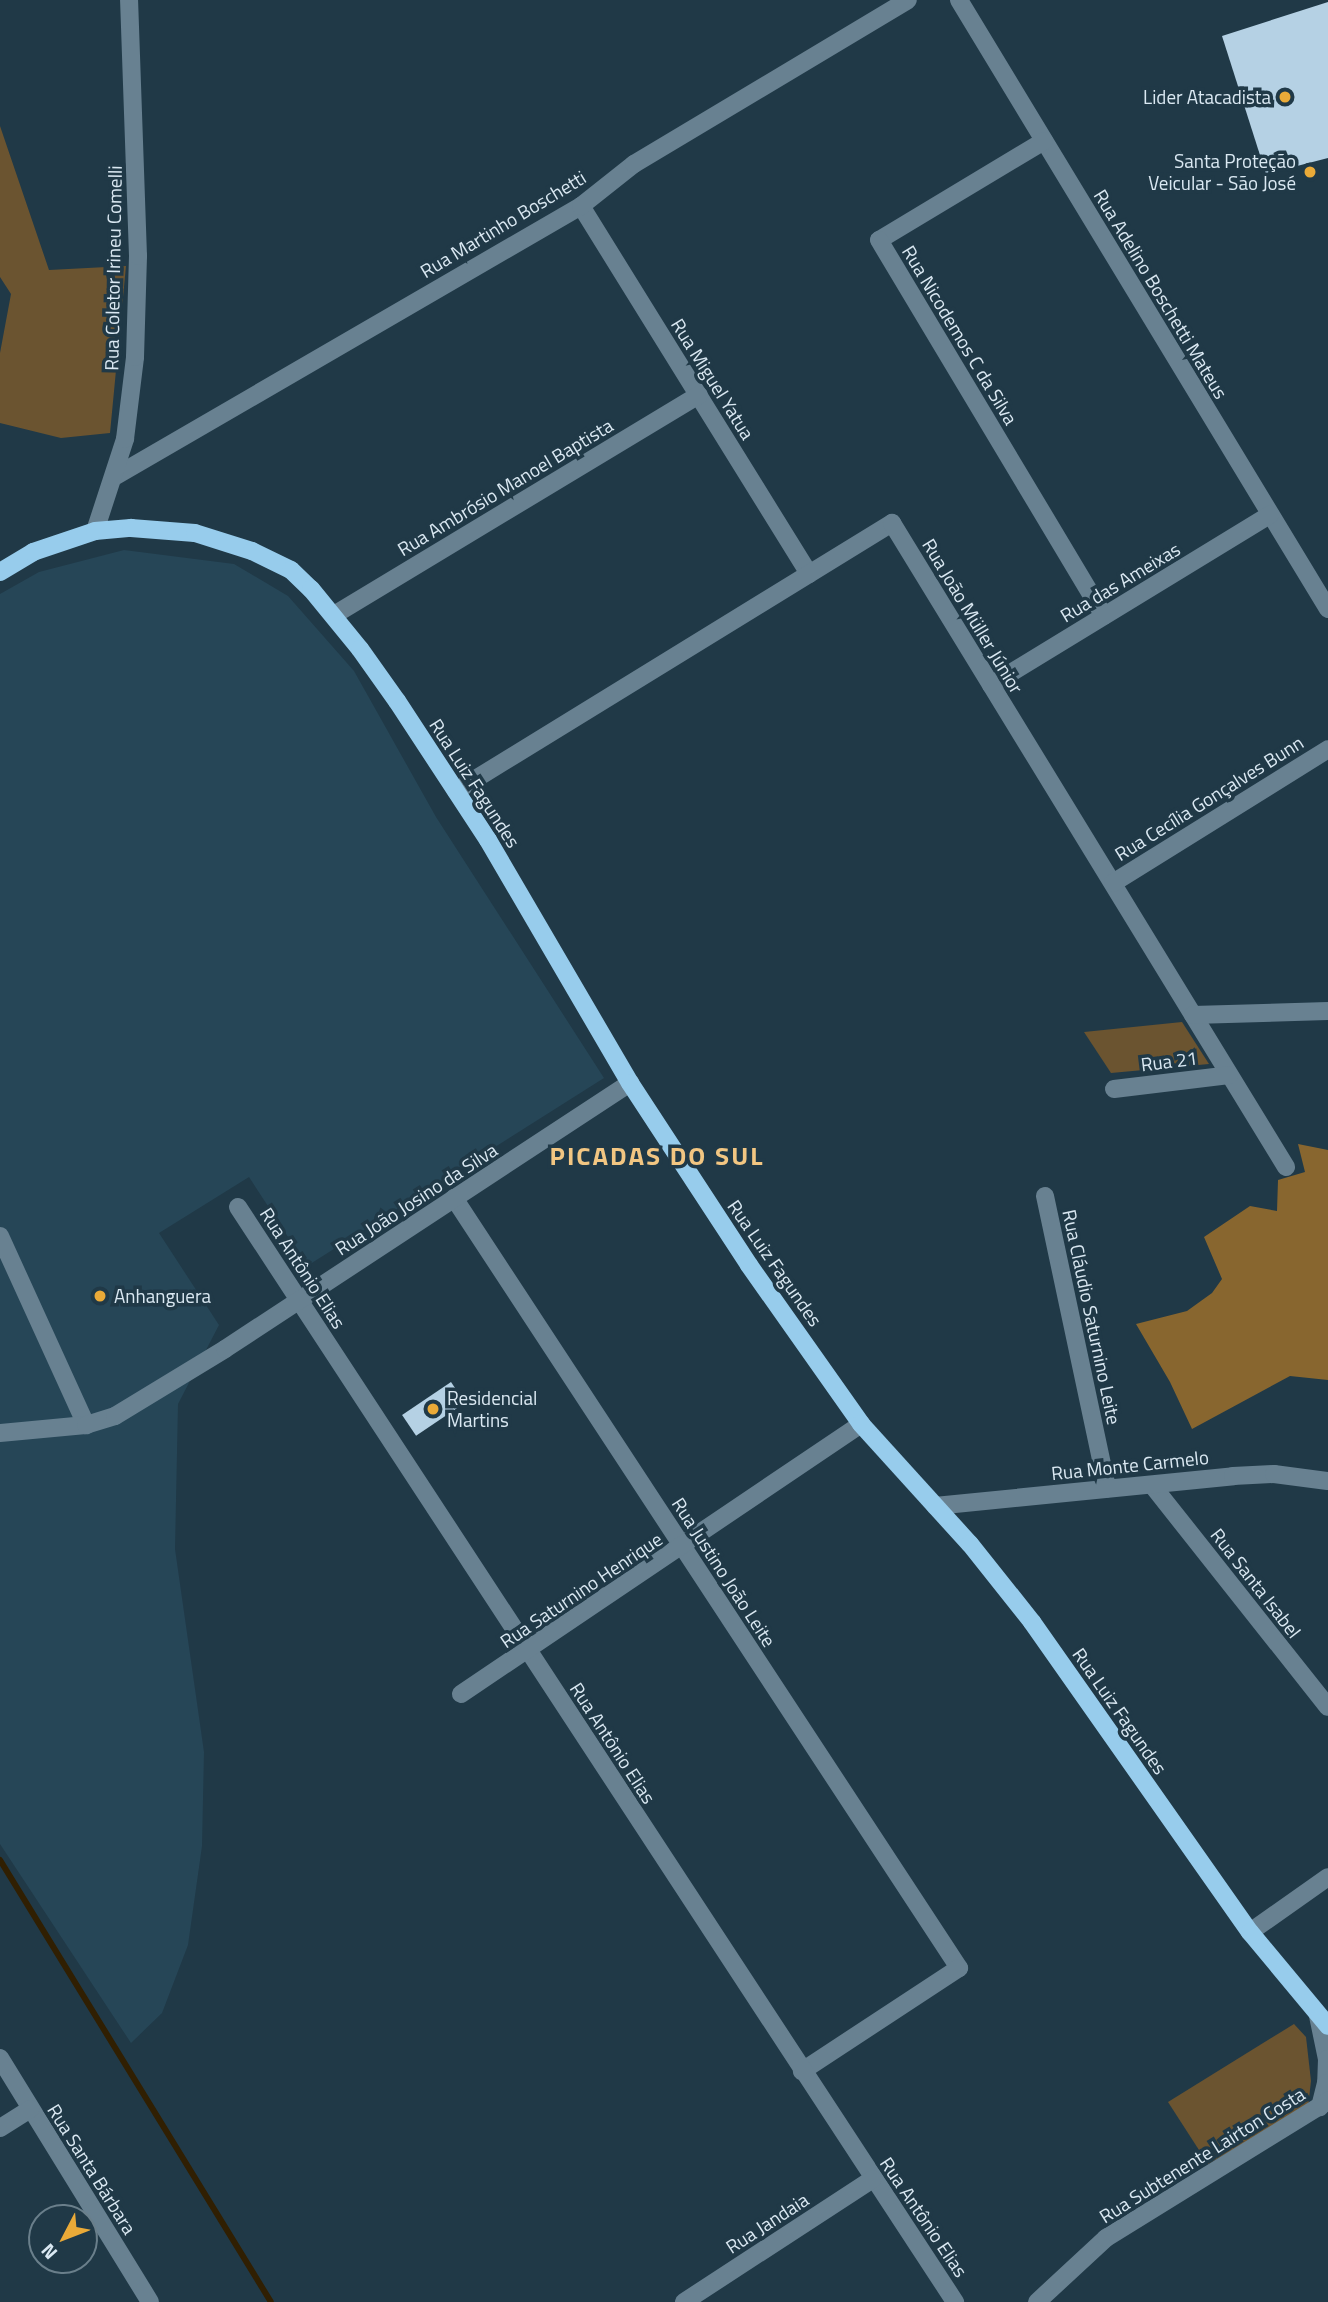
<!DOCTYPE html>
<html>
<head>
<meta charset="utf-8">
<style>
	body { margin:0 }
	#map { position:relative; width:1328px; height:2302px; overflow:hidden; background:#203947; font-family:"Titillium Web",sans-serif }
	div>[style] { position:absolute }
	[style*='--x'] { left:calc(var(--x)*1px); top:calc(var(--y)*1px); width:calc(var(--w)*1px); rotate:calc(var(--a)*1deg) }
	.built>* { inset:0; background:#264657 }
	.green>* { inset:0; background:#6b5430 }
	.forest>* { inset:0; background:#88662f }
	.stream>* { height:6px; margin:-3px; padding:0 3px; transform-origin:3px; border-radius:3px; background:#301f02 }
	.building>* { inset:0; background:#b5d1e4; transform-origin:0 0 }
	.minor>* { height:18px; margin:-9px; padding:0 9px; transform-origin:9px; border-radius:9px; background:#688191 }
	.major>* { height:18px; margin:-9px; padding:0 9px; transform-origin:9px; border-radius:9px; background:#97ccec }
	.dots>* { width:19px; height:19px; translate:-50% -50%; box-sizing:border-box; border:4px solid #203947; border-radius:50% }
	span { translate:-50% -50%; white-space:nowrap; text-align:center; line-height:1.15; -webkit-text-stroke:7px #203947; paint-order:stroke }
	.poi-label { font-size:19px; color:#dae8f2 }
	.right { translate:-100% -50%; text-align:right }
	.left { translate:0 -50%; text-align:left }
	.street-label { font-size:19px; color:#dae8f2 }
	.district-label { font-size:26px; color:#f2c682; font-weight:700; letter-spacing:2px }
	.north { position:absolute; left:28px; top:2204px; width:70px; height:70px; box-sizing:border-box; background:#203947; border:2px solid #6a7f8b; border-radius:50%; rotate:228deg; font-size:19px; font-weight:700; line-height:28px; text-align:center; color:#dae8f2 }
	.north::after { content:''; display:block; margin:auto; width:24px; height:32px; background:#eaaa38; clip-path:polygon(50% 0,100% 100%,50% 72%,0 100%) }
</style>
</head>
<body>
<div id="map">
	<div class="built">
		<div style="clip-path:polygon(124px 550px,234px 564px,288px 596px,354px 671px,436px 817px,604px 1078px,307px 1266px,249px 1177px,159px 1233px,219px 1325px,178px 1404px,175px 1549px,204px 1752px,202px 1846px,188px 1945px,162px 2013px,131px 2043px,0 1844px,0 594px,39px 572px)"></div>
	</div>
	<div class="green">
		<div style="clip-path:polygon(0 126px,49px 270px,126px 266px,110px 433px,61px 438px,0 423px,0 353px,11px 294px,0 277px)"></div>
		<div style="clip-path:polygon(1182px 1022px,1209px 1064px,1111px 1073px,1084px 1032px)"></div>
		<div style="clip-path:polygon(1294px 2024px,1306px 2037px,1311px 2081px,1308px 2107px,1208px 2164px,1168px 2102px)"></div>
	</div>
	<div class="forest">
		<div style="clip-path:polygon(1298px 1144px,1328px 1150px,1328px 1380px,1290px 1376px,1192px 1429px,1170px 1382px,1136px 1324px,1187px 1311px,1212px 1293px,1222px 1279px,1204px 1237px,1250px 1206px,1277px 1211px,1278px 1180px,1305px 1172px)"></div>
	</div>
	<div class="stream">
		<div style="--x:0;--y:1860;--w:518;--a:58.49"></div>
	</div>
	<div class="building">
		<div style="clip-path:polygon(1328px 2px,1328px 158px,1266px 174px,1222px 36px)"></div>
		<div style="left:451px;top:1382px;width:25px;height:59px;rotate:56deg"></div>
	</div>
	<div class="minor">
		<div style="--x:959;--y:0;--w:712;--a:58.79"></div>
		<div style="--x:1044;--y:141;--w:192;--a:149"></div>
		<div style="--x:879;--y:240;--w:438;--a:59.1"></div>
		<div style="--x:581;--y:206;--w:433;--a:58.2"></div>
		<div style="--x:114;--y:477;--w:540;--a:-30.13"></div>
		<div style="--x:581;--y:206;--w:68;--a:-38.4"></div>
		<div style="--x:634;--y:164;--w:319;--a:-30.9"></div>
		<div style="--x:95;--y:531;--w:97;--a:-71.9"></div>
		<div style="--x:125;--y:439;--w:83;--a:-83"></div>
		<div style="--x:135;--y:357;--w:101;--a:-88.3"></div>
		<div style="--x:138;--y:256;--w:256;--a:-92"></div>
		<div style="--x:334;--y:615;--w:426;--a:-31.1"></div>
		<div style="--x:991;--y:685;--w:327;--a:-31.4"></div>
		<div style="--x:456;--y:791;--w:512;--a:-31.58"></div>
		<div style="--x:892;--y:523;--w:755;--a:58.54"></div>
		<div style="--x:1113;--y:883;--w:253;--a:-31.9"></div>
		<div style="--x:1193;--y:1015;--w:135;--a:-1.7"></div>
		<div style="--x:1114;--y:1089;--w:116;--a:-6.9"></div>
		<div style="--x:1045;--y:1196;--w:299;--a:78"></div>
		<div style="--x:454;--y:1198;--w:921;--a:56.74"></div>
		<div style="--x:959;--y:1968;--w:188;--a:146.7"></div>
		<div style="--x:238;--y:1207;--w:1309;--a:56.78"></div>
		<div style="--x:0;--y:1236;--w:208;--a:65.5"></div>
		<div style="--x:0;--y:1433;--w:86;--a:-5.3"></div>
		<div style="--x:86;--y:1425;--w:30;--a:-17"></div>
		<div style="--x:115;--y:1416;--w:129;--a:-31.3"></div>
		<div style="--x:225;--y:1349;--w:485;--a:-33.3"></div>
		<div style="--x:1152;--y:1485;--w:283;--a:51.6"></div>
		<div style="--x:935;--y:1506;--w:300;--a:-5.7"></div>
		<div style="--x:1233;--y:1476;--w:41;--a:-2.8"></div>
		<div style="--x:1274;--y:1474;--w:54;--a:7.4"></div>
		<div style="--x:461;--y:1694;--w:483;--a:-34"></div>
		<div style="--x:1250;--y:1932;--w:95;--a:-35.2"></div>
		<div style="--x:1318;--y:2016;--w:44;--a:78.2"></div>
		<div style="--x:1327;--y:2059;--w:24;--a:92"></div>
		<div style="--x:1326;--y:2083;--w:25;--a:104"></div>
		<div style="--x:0;--y:2058;--w:286;--a:58.4"></div>
		<div style="--x:0;--y:2128;--w:36;--a:-32"></div>
		<div style="--x:684;--y:2302;--w:225;--a:-33.1"></div>
		<div style="--x:1037;--y:2302;--w:94;--a:-42.8"></div>
		<div style="--x:1106;--y:2238;--w:261;--a:-31.7"></div>
	</div>
	<div class="major">
		<div style="--x:0;--y:572;--w:39;--a:-31"></div>
		<div style="--x:33;--y:552;--w:65;--a:-18.7"></div>
		<div style="--x:95;--y:531;--w:36;--a:-5"></div>
		<div style="--x:131;--y:528;--w:64;--a:4.5"></div>
		<div style="--x:195;--y:533;--w:60;--a:17.5"></div>
		<div style="--x:252;--y:551;--w:43;--a:26"></div>
		<div style="--x:291;--y:570;--w:28;--a:44"></div>
		<div style="--x:311;--y:589;--w:77;--a:50.8"></div>
		<div style="--x:360;--y:649;--w:64;--a:54.6"></div>
		<div style="--x:397;--y:701;--w:166;--a:56.8"></div>
		<div style="--x:488;--y:840;--w:281;--a:59.7"></div>
		<div style="--x:630;--y:1083;--w:217;--a:56.8"></div>
		<div style="--x:749;--y:1265;--w:194;--a:54.8"></div>
		<div style="--x:861;--y:1424;--w:162;--a:47.8"></div>
		<div style="--x:970;--y:1544;--w:100;--a:51.5"></div>
		<div style="--x:1032;--y:1622;--w:379;--a:54.9"></div>
		<div style="--x:1250;--y:1932;--w:122;--a:50.3"></div>
	</div>
	<div class="dots">
		<div style="left:1285px;top:97px;background:#eaaa38"></div>
		<div style="left:1310px;top:172px;background:#eaaa38"></div>
		<div style="left:100px;top:1296px;background:#eaaa38"></div>
		<div style="left:433px;top:1409px;background:#eaaa38"></div>
	</div>
	<div class="poi-label">
		<span class="right" style="left:1271px;top:97px">Lider Atacadista</span>
		<span class="right" style="left:1296px;top:172px">Santa Proteção<br>Veicular - São José</span>
		<span class="left" style="left:114px;top:1296px">Anhanguera</span>
		<span class="left" style="left:447px;top:1409px">Residencial<br>Martins</span>
	</div>
	<div class="street-label">
		<span style="left:503px;top:224px;rotate:-31deg">Rua Martinho Boschetti</span>
		<span style="left:113px;top:268px;rotate:-89deg">Rua Coletor Irineu Comelli</span>
		<span style="left:1161px;top:294px;rotate:59deg">Rua Adelino Boschetti Mateus</span>
		<span style="left:960px;top:335px;rotate:59deg">Rua Nicodemos C da Silva</span>
		<span style="left:713px;top:379px;rotate:58deg">Rua Miguel Yatua</span>
		<span style="left:505px;top:487px;rotate:-31deg">Rua Ambrósio Manoel Baptista</span>
		<span style="left:1120px;top:582px;rotate:-31deg">Rua das Ameixas</span>
		<span style="left:973px;top:616px;rotate:59deg">Rua João Müller Júnior</span>
		<span style="left:475px;top:783px;rotate:57deg">Rua Luiz Fagundes</span>
		<span style="left:1209px;top:798px;rotate:-32deg">Rua Cecília Gonçalves Bunn</span>
		<span style="left:1169px;top:1061px;rotate:-7deg">Rua 21</span>
		<span style="left:416px;top:1199px;rotate:-33deg">Rua João Josino da Silva</span>
		<span style="left:775px;top:1263px;rotate:55deg">Rua Luiz Fagundes</span>
		<span style="left:303px;top:1268px;rotate:57deg">Rua Antônio Elias</span>
		<span style="left:1092px;top:1317px;rotate:78deg">Rua Cláudio Saturnino Leite</span>
		<span style="left:1130px;top:1465px;rotate:-6deg">Rua Monte Carmelo</span>
		<span style="left:724px;top:1572px;rotate:57deg">Rua Justino João Leite</span>
		<span style="left:1256px;top:1583px;rotate:52deg">Rua Santa Isabel</span>
		<span style="left:581px;top:1590px;rotate:-34deg">Rua Saturnino Henrique</span>
		<span style="left:1120px;top:1711px;rotate:55deg">Rua Luiz Fagundes</span>
		<span style="left:613px;top:1743px;rotate:57deg">Rua Antônio Elias</span>
		<span style="left:1202px;top:2155px;rotate:-32deg">Rua Subtenente Lairton Costa</span>
		<span style="left:92px;top:2169px;rotate:58deg">Rua Santa Bárbara</span>
		<span style="left:924px;top:2217px;rotate:56deg">Rua Antônio Elias</span>
		<span style="left:767px;top:2223px;rotate:-33deg">Rua Jandaia</span>
	</div>
	<div class="district-label">
		<span style="left:657px;top:1156px">PICADAS DO SUL</span>
	</div>
	<div class="north">N</div>
</div>
</body>
</html>
